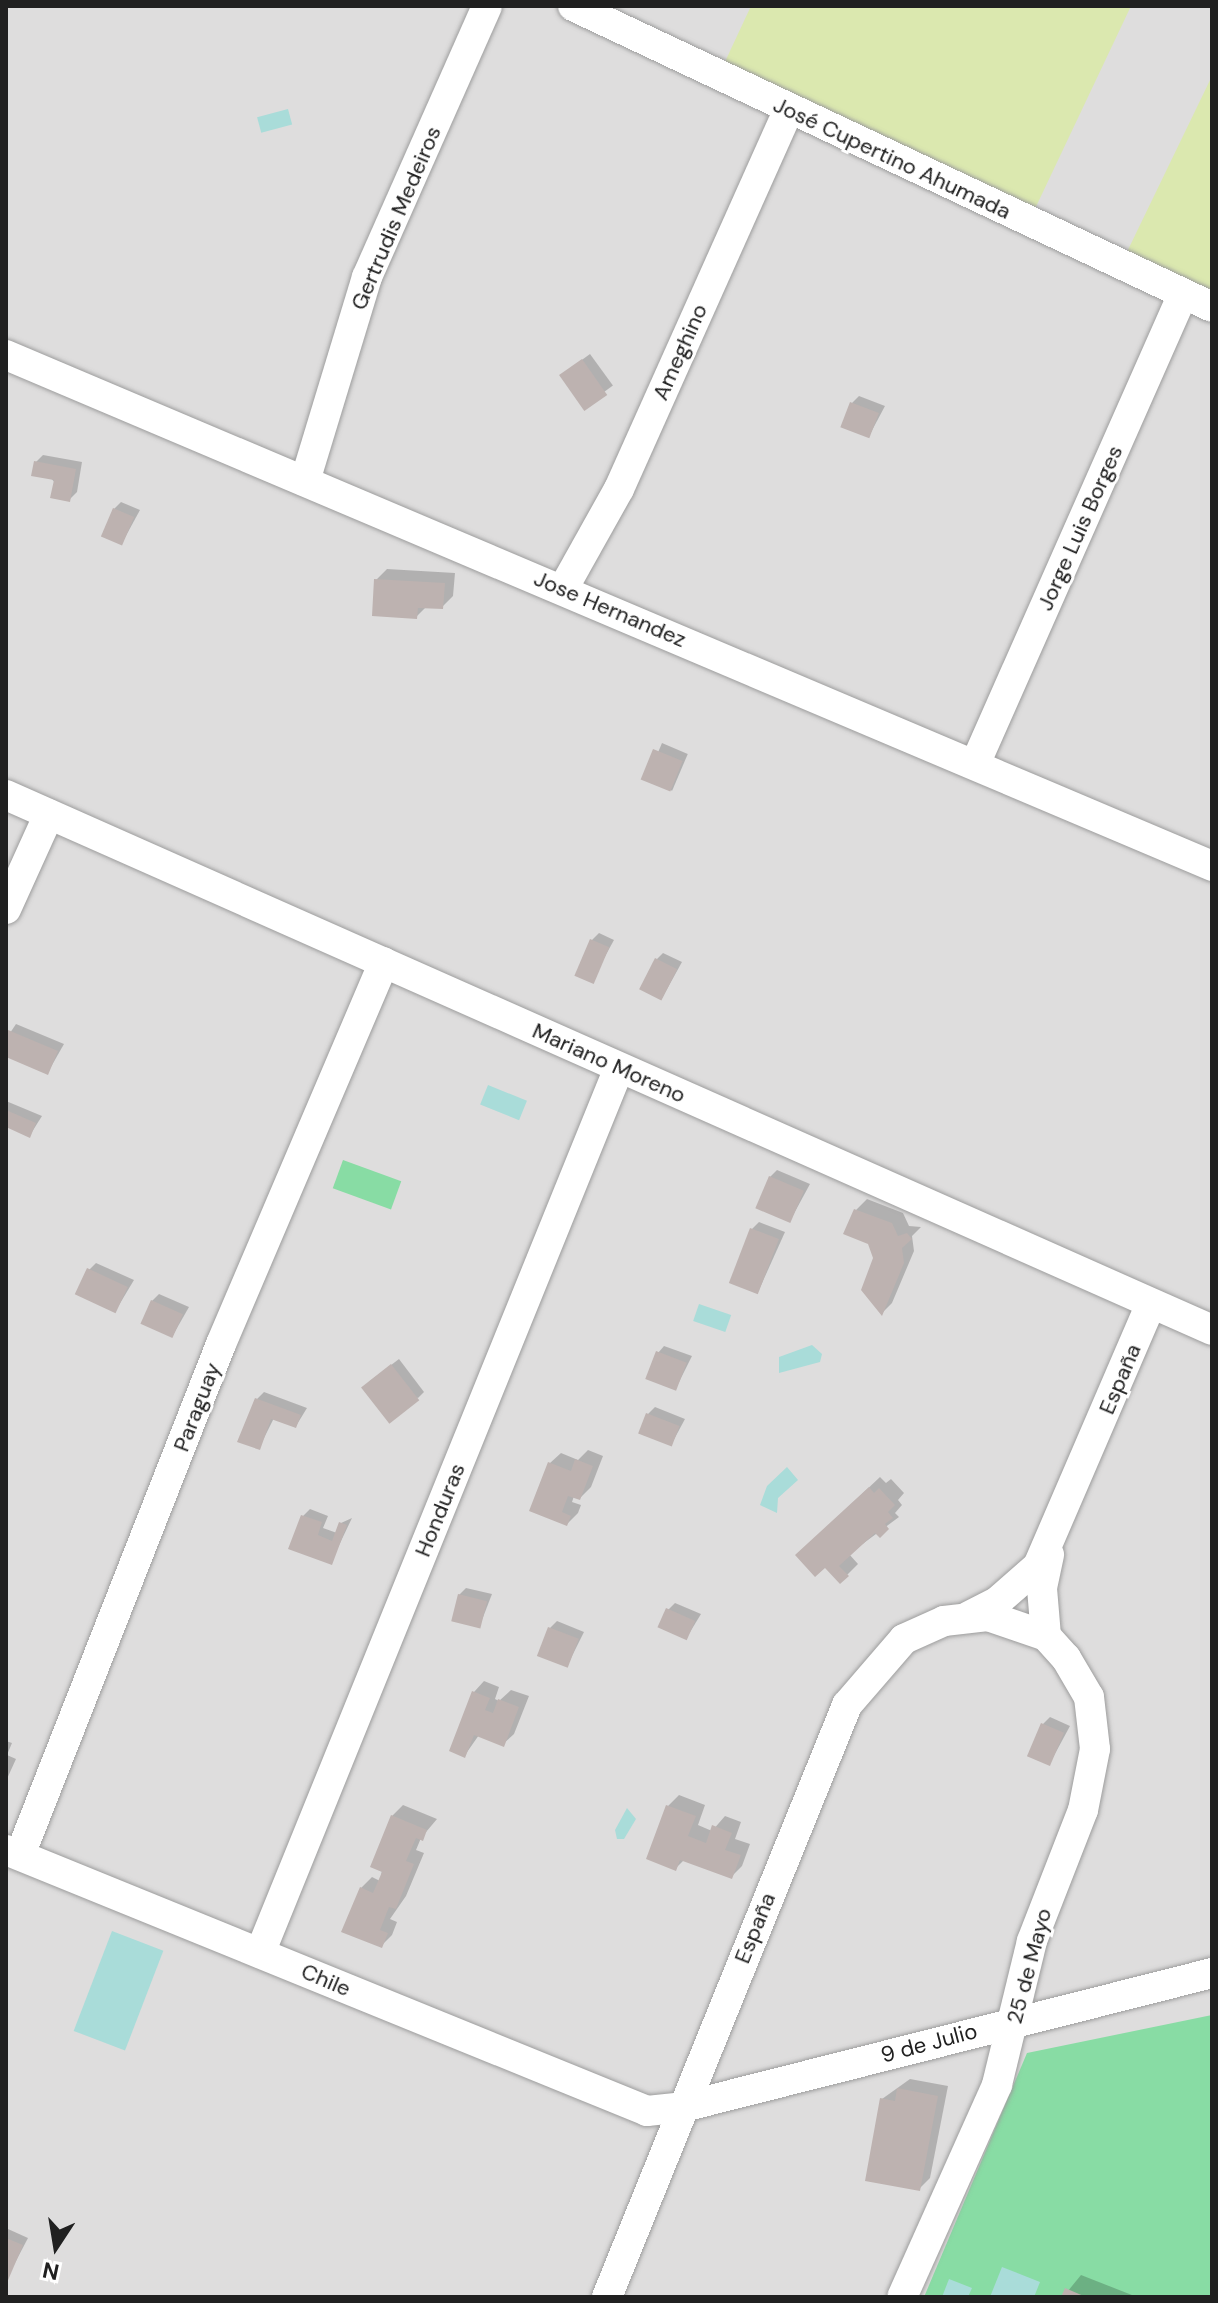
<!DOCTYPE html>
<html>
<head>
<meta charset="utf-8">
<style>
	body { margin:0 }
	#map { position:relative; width:1218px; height:2303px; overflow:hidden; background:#f0eae7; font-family:"DM Sans",sans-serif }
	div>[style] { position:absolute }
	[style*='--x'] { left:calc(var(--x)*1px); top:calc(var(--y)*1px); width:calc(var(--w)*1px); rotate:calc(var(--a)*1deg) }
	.residential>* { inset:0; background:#dedddd; transform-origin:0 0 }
	.grass>* { inset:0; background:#dbe8af }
	.pitch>* { inset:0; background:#88dca4; transform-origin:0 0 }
	.water>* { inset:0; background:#a9dcd9; transform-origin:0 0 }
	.shadow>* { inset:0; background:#0003; transform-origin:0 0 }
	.building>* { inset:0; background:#bdb2b0; transform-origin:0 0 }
	.roads { filter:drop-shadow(0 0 2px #9d9d9d) drop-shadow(0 0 2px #9d9d9d) }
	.minor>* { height:30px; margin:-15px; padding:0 15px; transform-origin:15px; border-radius:15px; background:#fff }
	span { translate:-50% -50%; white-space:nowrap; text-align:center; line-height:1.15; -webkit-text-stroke:6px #fff; paint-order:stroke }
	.street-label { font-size:22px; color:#202020 }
	.frame { position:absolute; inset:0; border:8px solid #202020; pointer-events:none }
	.north { position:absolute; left:16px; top:2207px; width:80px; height:80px; -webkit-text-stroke:6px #fff; paint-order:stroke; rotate:192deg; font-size:22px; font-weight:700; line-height:32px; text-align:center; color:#202020 }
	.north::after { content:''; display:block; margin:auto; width:28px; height:36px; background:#202020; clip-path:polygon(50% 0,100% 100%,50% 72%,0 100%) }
</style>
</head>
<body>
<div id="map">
	<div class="residential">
		<div style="left:6px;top:6px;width:1206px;height:2291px"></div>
	</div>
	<div class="grass">
		<div style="clip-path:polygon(751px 6px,1131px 6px,1033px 213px,723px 66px)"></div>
		<div style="clip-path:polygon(1212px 76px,1212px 299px,1125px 256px)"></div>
	</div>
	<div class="pitch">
		<div style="left:343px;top:1160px;width:62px;height:30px;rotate:20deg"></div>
		<div style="clip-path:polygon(1212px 2015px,1212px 2297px,924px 2297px,1027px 2053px)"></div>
	</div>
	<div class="water">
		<div style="left:288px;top:109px;width:16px;height:32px;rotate:75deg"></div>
		<div style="left:488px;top:1085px;width:42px;height:21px;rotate:22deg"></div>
		<div style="left:699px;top:1304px;width:34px;height:18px;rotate:19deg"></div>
		<div style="clip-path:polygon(812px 1345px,822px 1354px,820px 1362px,779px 1373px,779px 1357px)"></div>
		<div style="clip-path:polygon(787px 1467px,798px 1480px,778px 1498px,777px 1513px,760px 1505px,767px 1486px)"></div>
		<div style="clip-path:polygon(627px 1808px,636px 1819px,624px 1839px,617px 1839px,615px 1830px)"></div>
		<div style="left:112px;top:1931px;width:55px;height:107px;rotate:21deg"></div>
		<div style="clip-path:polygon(1002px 2267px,1040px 2282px,1034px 2297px,990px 2297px)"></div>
		<div style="clip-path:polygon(949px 2279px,972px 2288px,968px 2297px,942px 2297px)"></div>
	</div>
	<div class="shadow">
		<div style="left:590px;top:354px;width:39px;height:36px;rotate:54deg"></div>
		<div style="clip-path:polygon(859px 396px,885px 406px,869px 436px,852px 403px)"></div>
		<div style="clip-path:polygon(43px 455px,82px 462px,77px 492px,70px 499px,36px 462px)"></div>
		<div style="clip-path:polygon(121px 502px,140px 510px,122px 543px,114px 509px)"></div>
		<div style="clip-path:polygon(387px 569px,455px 573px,453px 596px,442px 607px,427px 606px,416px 617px,376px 580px)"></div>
		<div style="left:662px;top:743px;width:28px;height:40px;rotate:23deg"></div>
		<div style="clip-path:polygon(599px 933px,614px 940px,591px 982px,592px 940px)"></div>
		<div style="clip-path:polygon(663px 953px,682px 962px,662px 998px,656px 960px)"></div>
		<div style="clip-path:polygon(16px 1024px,64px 1044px,48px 1072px,6px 1055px,6px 1039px)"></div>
		<div style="clip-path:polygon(6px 1101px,42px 1116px,30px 1135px,6px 1125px)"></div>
		<div style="clip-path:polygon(777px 1170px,810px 1184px,791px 1219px,770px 1177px)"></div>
		<div style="clip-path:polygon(867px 1199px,903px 1213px,909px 1226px,921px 1227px,912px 1236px,914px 1251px,892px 1303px,882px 1313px,875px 1258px,856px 1210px)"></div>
		<div style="clip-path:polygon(759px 1222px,785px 1232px,758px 1292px,752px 1229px)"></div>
		<div style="clip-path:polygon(96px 1263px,134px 1280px,116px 1310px,89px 1270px)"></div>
		<div style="clip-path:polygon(159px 1294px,189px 1307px,173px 1335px,152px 1301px)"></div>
		<div style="clip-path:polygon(664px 1346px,692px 1356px,676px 1388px,658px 1353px)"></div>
		<div style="clip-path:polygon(399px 1359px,424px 1392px,418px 1398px,370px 1381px)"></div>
		<div style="clip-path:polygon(264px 1392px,307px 1408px,296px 1426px,274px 1418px,259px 1448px,257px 1399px)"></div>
		<div style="clip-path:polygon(655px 1407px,685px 1419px,671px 1445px,648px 1414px)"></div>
		<div style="clip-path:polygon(588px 1450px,603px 1456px,591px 1487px,580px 1498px,574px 1496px,572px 1502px,581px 1505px,578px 1513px,567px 1524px,531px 1510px,550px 1463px,561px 1453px,578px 1460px)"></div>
		<div style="clip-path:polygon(880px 1477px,886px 1483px,891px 1479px,904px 1493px,898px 1500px,902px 1505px,895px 1513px,899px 1517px,849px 1554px,858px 1564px,840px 1582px,808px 1545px)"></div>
		<div style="clip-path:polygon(310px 1509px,328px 1516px,323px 1528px,337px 1533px,341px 1523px,352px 1518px,331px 1562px,303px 1516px)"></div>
		<div style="clip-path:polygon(466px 1588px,492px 1594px,480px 1625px,459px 1595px)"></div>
		<div style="clip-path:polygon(675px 1603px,701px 1614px,687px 1637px,668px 1610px)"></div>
		<div style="clip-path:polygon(557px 1621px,584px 1632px,567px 1666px,550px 1628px)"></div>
		<div style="clip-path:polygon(484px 1681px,499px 1687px,495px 1699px,499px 1701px,511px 1690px,529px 1696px,514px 1734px,503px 1744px,479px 1735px,465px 1755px,474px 1692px)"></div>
		<div style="clip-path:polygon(1050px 1717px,1070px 1726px,1050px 1763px,1043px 1724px)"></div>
		<div style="clip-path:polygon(6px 1741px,12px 1743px,7px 1755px,16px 1759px,6px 1781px)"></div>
		<div style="clip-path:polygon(679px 1795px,705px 1805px,698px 1825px,712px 1831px,725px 1816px,741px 1822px,735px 1839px,750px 1844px,742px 1866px,731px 1877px,684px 1860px,676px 1868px,668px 1806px)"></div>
		<div style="clip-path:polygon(403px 1805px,437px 1819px,421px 1838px,416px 1850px,424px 1853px,406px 1896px,390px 1919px,397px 1922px,392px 1935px,381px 1946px,361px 1888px,372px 1877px,380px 1881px,392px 1816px)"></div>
		<div style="clip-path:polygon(910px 2079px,948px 2086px,930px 2178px,919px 2189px,882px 2099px)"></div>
		<div style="clip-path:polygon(8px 2229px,28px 2238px,6px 2280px,6px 2231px)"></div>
		<div style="clip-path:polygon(1081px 2275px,1137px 2297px,1063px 2297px)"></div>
	</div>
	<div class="building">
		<div style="left:582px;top:359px;width:44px;height:28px;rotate:55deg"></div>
		<div style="left:850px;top:402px;width:31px;height:27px;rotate:21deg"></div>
		<div style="clip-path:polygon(34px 461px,76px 469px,70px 502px,50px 498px,54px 480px,31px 476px)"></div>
		<div style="left:113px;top:508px;width:23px;height:31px;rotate:23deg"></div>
		<div style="clip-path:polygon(374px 579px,445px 583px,443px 609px,418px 608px,417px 619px,372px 616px)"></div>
		<div style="left:653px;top:749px;width:32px;height:33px;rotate:22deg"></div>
		<div style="left:590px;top:939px;width:21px;height:40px;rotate:23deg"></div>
		<div style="left:655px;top:958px;width:25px;height:35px;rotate:27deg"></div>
		<div style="clip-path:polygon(8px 1030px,58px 1051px,48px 1075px,6px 1057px)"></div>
		<div style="clip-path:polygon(6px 1110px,36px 1123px,30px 1138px,6px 1127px)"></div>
		<div style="left:769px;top:1176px;width:38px;height:35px;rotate:23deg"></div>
		<div style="clip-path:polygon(854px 1209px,892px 1223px,898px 1236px,907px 1233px,912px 1239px,902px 1248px,904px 1263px,882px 1316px,861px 1290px,873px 1258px,868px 1244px,843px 1234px)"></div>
		<div style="left:750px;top:1228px;width:31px;height:59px;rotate:21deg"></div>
		<div style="left:87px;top:1268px;width:45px;height:29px;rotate:25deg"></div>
		<div style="left:151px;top:1300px;width:35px;height:26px;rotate:24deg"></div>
		<div style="left:656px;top:1351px;width:33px;height:30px;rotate:21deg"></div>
		<div style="left:391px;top:1364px;width:46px;height:38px;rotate:52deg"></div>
		<div style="clip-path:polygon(255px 1398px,301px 1415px,296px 1428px,271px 1419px,260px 1450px,237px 1442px)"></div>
		<div style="left:646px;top:1413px;width:36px;height:22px;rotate:21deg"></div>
		<div style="clip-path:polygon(575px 1459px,593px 1466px,580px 1500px,568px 1496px,562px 1512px,571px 1516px,567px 1526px,529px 1511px,548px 1462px,571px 1471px)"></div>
		<div style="clip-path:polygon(869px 1487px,874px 1493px,879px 1488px,895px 1505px,888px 1512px,893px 1518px,885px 1524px,889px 1529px,880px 1538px,875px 1533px,839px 1566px,849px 1576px,840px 1584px,825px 1568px,815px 1577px,795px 1555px)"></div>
		<div style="clip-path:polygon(301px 1515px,322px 1522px,318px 1535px,332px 1541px,339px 1522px,347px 1525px,332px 1565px,288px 1549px)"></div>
		<div style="left:458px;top:1594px;width:30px;height:28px;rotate:14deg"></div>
		<div style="left:666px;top:1608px;width:32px;height:21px;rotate:24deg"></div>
		<div style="left:548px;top:1627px;width:33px;height:31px;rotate:21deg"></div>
		<div style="clip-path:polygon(472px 1691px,490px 1698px,485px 1710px,493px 1713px,498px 1699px,519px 1707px,504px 1747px,474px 1735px,465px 1758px,449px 1751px)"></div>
		<div style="left:1041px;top:1723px;width:25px;height:36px;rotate:23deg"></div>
		<div style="clip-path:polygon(666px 1805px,696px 1816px,688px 1836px,706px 1843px,712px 1825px,732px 1833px,725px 1850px,741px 1855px,732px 1879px,680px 1860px,676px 1871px,646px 1859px)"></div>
		<div style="clip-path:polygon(391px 1815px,427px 1830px,423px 1841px,416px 1838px,406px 1861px,414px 1864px,396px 1909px,389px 1907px,380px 1930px,388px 1933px,382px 1948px,341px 1932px,360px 1887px,373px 1893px,382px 1872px,370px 1867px)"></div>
		<div style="clip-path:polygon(897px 2088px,938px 2096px,920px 2191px,865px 2181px,880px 2098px,895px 2101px)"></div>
		<div style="clip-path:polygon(6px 2238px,23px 2245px,6px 2285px)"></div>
		<div style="clip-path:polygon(1065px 2288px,1086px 2297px,1061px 2297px)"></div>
	</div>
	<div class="roads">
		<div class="minor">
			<div style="--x:573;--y:6;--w:706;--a:25.22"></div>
			<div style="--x:6;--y:355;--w:1310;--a:22.96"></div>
			<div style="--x:305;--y:481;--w:213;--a:-73.1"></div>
			<div style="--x:367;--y:277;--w:296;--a:-66.1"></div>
			<div style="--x:563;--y:589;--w:115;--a:-60.8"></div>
			<div style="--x:619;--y:489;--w:414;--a:-65.9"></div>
			<div style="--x:976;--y:762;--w:512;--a:-66.14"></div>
			<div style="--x:6;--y:795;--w:1319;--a:23.92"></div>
			<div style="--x:6;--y:909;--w:104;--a:-65.6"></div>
			<div style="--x:969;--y:1616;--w:33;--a:-27"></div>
			<div style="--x:998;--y:1601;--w:53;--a:-41.2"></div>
			<div style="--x:1038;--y:1566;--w:285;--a:-66.7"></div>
			<div style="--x:1046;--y:1636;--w:48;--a:-94.8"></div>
			<div style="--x:1042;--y:1588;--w:34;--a:-78"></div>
			<div style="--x:6;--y:1850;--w:692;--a:22.15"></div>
			<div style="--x:647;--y:2111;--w:36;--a:-6"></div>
			<div style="--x:683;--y:2107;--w:546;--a:-14.21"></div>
			<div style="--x:20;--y:1855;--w:549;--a:-68.53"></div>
			<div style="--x:221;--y:1344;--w:415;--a:-66.9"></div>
			<div style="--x:260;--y:1953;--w:955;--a:-67.92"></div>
			<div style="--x:607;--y:2297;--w:639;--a:-67.93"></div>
			<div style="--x:847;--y:1705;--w:87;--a:-49.2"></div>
			<div style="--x:904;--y:1639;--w:44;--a:-24.2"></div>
			<div style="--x:944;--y:1621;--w:44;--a:-6.5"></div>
			<div style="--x:988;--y:1616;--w:61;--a:19"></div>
			<div style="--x:1046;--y:1636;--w:30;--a:48"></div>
			<div style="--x:1066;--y:1658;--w:45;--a:59.5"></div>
			<div style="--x:1089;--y:1697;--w:52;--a:83.4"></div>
			<div style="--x:1095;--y:1749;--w:62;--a:101.1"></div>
			<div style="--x:1083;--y:1810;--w:141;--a:111.3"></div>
			<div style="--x:1032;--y:1941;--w:148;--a:103.7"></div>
			<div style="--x:997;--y:2085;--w:232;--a:114.1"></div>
		</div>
	</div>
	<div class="street-label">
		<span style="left:892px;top:158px;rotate:25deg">José Cupertino Ahumada</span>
		<span style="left:396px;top:218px;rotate:-67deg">Gertrudis Medeiros</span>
		<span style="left:680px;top:352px;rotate:-66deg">Ameghino</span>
		<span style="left:1080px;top:528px;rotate:-66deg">Jorge Luis Borges</span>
		<span style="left:610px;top:609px;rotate:23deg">Jose Hernandez</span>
		<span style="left:609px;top:1063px;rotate:24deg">Mariano Moreno</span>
		<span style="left:1120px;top:1379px;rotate:-67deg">España</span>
		<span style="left:197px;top:1407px;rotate:-69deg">Paraguay</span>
		<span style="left:440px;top:1510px;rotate:-68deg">Honduras</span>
		<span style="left:755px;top:1928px;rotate:-68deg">España</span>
		<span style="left:1029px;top:1966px;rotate:-75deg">25 de Mayo</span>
		<span style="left:326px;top:1980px;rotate:23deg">Chile</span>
		<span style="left:929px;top:2043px;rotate:-15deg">9 de Julio</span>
	</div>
	<div class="frame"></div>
	<div class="north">N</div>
</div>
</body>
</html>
